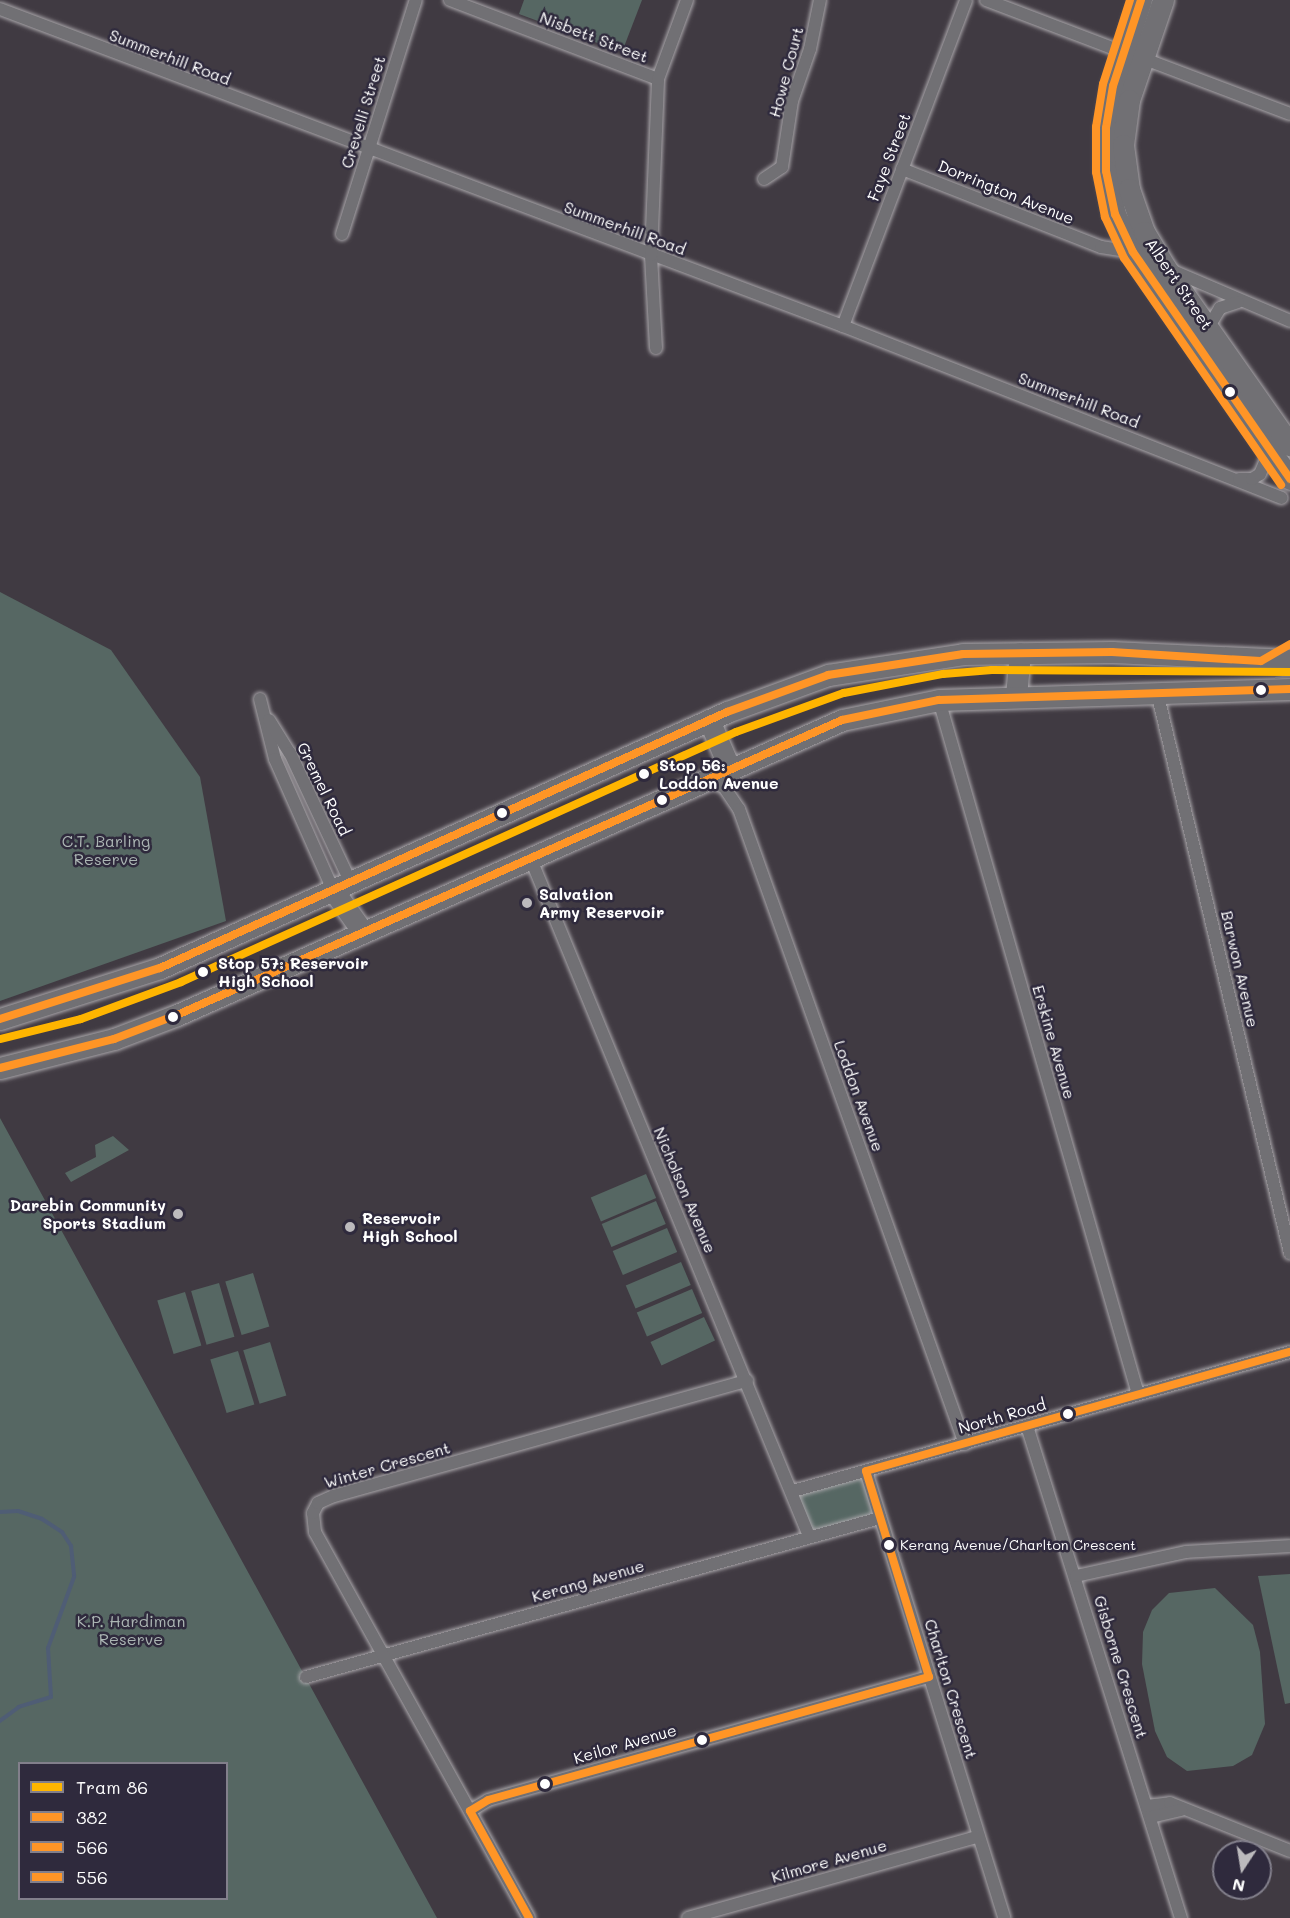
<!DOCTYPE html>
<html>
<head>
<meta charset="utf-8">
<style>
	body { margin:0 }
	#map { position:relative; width:1290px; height:1918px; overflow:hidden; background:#403a42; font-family:Mali,sans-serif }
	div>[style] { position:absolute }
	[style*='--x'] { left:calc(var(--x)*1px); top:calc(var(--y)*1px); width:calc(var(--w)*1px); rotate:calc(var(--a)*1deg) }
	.green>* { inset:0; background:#566763; transform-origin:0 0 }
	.stream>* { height:4px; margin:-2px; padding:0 2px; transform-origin:2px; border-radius:2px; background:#4f5d75 }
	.roads { filter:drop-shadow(0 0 2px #a9a6aa) drop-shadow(0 0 2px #a9a6aa) }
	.minor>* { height:12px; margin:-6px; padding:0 6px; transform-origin:6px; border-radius:6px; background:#717074 }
	.trunk>* { height:21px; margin:-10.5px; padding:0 10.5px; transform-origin:10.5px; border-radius:10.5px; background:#717074 }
	.tram>* { height:1.5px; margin:-0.75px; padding:0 0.75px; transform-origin:0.75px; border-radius:0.75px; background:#7a787d }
	.bus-1>* { height:8px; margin:-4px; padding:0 4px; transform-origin:4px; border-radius:4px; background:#ff9526 }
	.bus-2>* { height:8px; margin:-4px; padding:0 4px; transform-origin:4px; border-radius:4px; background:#ff9526 }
	.bus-3>* { height:8px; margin:-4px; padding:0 4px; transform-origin:4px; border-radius:4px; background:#ff9526 }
	.tram-1>* { height:8px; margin:-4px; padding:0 4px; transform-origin:4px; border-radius:4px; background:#ffb500 }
	.dots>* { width:16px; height:16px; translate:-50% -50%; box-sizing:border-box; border:3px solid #2f2a3d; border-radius:50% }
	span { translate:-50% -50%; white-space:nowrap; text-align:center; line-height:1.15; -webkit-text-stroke:5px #2f2a3d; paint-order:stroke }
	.bus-label { font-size:14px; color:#fff }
	.left { translate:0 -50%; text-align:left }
	.street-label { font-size:16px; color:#fff }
	.stop-label { font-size:16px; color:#fff; font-weight:700 }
	.park-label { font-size:16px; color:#acb6b4 }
	.poi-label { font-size:16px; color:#fff; font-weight:700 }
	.right { translate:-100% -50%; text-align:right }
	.legend { position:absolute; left:18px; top:1762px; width:210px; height:138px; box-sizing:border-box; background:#2f2a3d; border:2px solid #827f8b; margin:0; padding:8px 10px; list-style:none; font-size:18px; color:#fff }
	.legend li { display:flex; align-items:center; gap:12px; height:30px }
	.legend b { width:30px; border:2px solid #827f8b }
	.north { position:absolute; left:1212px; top:1840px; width:60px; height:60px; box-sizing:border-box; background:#2f2a3d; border:2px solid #827f8b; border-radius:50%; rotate:192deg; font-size:16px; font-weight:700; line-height:24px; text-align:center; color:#fff }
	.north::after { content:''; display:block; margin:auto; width:21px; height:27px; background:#bcbabd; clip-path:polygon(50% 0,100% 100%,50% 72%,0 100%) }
</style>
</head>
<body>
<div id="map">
	<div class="green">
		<div style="clip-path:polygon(524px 0,642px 0,622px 52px,519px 14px)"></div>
		<div style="clip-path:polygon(0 592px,111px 650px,200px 777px,226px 921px,0 1001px)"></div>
		<div style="clip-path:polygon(evenodd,0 1118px,437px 1918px,0 1918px,0 1118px,20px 1764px,226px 1764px,226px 1898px,20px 1898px,20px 1764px)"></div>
		<div style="clip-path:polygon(113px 1136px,129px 1150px,71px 1182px,65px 1173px,96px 1157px,95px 1145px)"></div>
		<div style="left:646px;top:1174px;width:26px;height:60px;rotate:67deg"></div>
		<div style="left:656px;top:1201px;width:25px;height:59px;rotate:67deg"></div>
		<div style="left:667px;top:1228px;width:26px;height:59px;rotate:67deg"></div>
		<div style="left:681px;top:1262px;width:25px;height:60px;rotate:67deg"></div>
		<div style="left:253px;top:1273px;width:56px;height:29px;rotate:73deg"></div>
		<div style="left:219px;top:1283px;width:56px;height:29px;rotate:74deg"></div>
		<div style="left:692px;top:1289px;width:26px;height:60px;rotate:67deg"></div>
		<div style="left:185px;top:1292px;width:56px;height:29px;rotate:73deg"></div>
		<div style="left:704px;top:1317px;width:26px;height:59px;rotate:65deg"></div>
		<div style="left:270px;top:1342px;width:56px;height:28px;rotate:73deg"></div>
		<div style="left:238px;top:1351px;width:56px;height:29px;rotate:73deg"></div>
		<div style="left:866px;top:1471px;width:49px;height:76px;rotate:73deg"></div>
		<div style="clip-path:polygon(1290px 1574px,1290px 1703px,1285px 1704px,1258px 1576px)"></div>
		<div style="clip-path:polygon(1215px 1588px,1253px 1625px,1260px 1652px,1265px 1724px,1252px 1755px,1233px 1766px,1187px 1771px,1167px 1757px,1155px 1731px,1142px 1664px,1143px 1632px,1152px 1610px,1169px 1593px)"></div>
	</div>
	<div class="stream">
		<div style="--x:0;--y:1512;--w:18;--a:-3"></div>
		<div style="--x:18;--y:1511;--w:25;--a:18"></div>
		<div style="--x:42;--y:1519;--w:24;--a:33"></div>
		<div style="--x:62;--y:1532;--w:17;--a:57"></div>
		<div style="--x:71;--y:1546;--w:31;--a:84"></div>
		<div style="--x:74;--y:1577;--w:76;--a:110.1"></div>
		<div style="--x:48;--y:1648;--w:49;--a:86.5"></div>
		<div style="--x:51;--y:1697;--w:34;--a:163"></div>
		<div style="--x:19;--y:1707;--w:24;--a:144"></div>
	</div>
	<div class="roads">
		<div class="minor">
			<div style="--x:450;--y:0;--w:222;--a:20.8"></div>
			<div style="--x:986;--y:0;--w:147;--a:20.8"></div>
			<div style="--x:0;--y:9;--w:901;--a:20.61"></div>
			<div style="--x:843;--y:326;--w:471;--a:21.4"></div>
			<div style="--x:1142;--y:58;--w:158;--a:20.7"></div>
			<div style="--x:902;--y:169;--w:214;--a:21.4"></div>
			<div style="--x:1101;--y:247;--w:32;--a:9"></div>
			<div style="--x:764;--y:179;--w:22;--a:-34"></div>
			<div style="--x:782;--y:167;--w:67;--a:-81.4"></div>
			<div style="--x:792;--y:101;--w:55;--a:-70.9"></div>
			<div style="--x:810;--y:49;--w:50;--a:-78.5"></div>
			<div style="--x:342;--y:234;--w:245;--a:-72.5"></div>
			<div style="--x:1173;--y:271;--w:127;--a:23.1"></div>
			<div style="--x:843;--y:326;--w:348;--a:-69.3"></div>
			<div style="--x:1208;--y:328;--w:23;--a:-59"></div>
			<div style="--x:1220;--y:308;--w:19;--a:-18"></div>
			<div style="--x:656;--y:348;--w:93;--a:-93.1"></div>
			<div style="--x:651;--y:255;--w:176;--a:-87.7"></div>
			<div style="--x:658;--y:79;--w:84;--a:-69.8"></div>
			<div style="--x:1239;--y:479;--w:13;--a:0"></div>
			<div style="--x:1252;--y:479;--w:9;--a:-32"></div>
			<div style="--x:1260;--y:474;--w:26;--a:-67"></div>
			<div style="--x:1157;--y:692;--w:577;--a:76.66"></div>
			<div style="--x:260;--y:699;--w:62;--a:76"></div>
			<div style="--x:275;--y:759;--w:143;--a:66.1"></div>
			<div style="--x:939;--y:700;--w:722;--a:74"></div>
			<div style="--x:269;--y:720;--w:39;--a:58"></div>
			<div style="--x:290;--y:753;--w:144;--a:64.9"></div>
			<div style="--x:707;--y:781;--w:18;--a:19"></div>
			<div style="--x:724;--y:787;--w:27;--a:56"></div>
			<div style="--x:739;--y:809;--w:674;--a:70.41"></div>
			<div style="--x:530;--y:857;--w:734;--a:67.66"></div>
			<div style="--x:1027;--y:1426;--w:516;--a:72.62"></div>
			<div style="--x:866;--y:1471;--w:468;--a:72.8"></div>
			<div style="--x:793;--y:1491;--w:516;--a:-15.63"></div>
			<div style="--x:1076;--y:1576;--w:113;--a:-12.3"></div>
			<div style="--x:1186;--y:1552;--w:104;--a:-3.3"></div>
			<div style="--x:306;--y:1677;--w:596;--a:-15.48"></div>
			<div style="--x:1147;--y:1806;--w:23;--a:-7"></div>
			<div style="--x:1170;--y:1803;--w:129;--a:21.8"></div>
			<div style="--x:470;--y:1811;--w:21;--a:-31"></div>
			<div style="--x:488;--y:1800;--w:458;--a:-15.6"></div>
			<div style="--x:1151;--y:1817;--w:31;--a:-13"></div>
			<div style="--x:529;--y:1918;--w:441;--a:-119"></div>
			<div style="--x:315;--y:1532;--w:19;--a:-96"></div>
			<div style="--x:313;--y:1513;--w:11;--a:-63"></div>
			<div style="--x:318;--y:1503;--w:17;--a:-24"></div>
			<div style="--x:334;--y:1496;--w:429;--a:-15.6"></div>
			<div style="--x:688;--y:1918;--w:302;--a:-15.7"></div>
		</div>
		<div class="trunk">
			<div style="--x:1141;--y:0;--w:90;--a:108"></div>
			<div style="--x:1113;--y:86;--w:43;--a:99.5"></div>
			<div style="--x:1106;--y:128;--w:43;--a:90"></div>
			<div style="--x:1106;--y:171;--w:44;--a:78.2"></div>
			<div style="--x:1115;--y:214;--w:42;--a:64.7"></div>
			<div style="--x:1133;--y:252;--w:276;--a:55.3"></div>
			<div style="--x:1163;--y:0;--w:106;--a:108.8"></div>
			<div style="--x:1129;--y:100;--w:45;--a:97.6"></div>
			<div style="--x:1123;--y:145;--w:44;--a:82.2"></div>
			<div style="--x:1129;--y:189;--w:46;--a:70.8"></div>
			<div style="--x:1144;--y:232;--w:41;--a:59"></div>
			<div style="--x:1165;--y:267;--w:218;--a:54.9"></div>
			<div style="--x:1016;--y:696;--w:43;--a:-84.7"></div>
			<div style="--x:709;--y:720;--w:51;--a:66.9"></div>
			<div style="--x:333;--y:890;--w:50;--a:54.7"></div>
			<div style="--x:0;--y:1019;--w:168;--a:-17.7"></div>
			<div style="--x:160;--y:968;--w:622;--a:-24.3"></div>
			<div style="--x:727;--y:712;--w:108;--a:-20.1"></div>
			<div style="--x:828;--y:675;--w:137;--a:-8.8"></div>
			<div style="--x:963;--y:654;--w:149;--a:-0.8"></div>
			<div style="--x:1112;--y:652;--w:178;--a:2.6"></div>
			<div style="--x:0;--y:1068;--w:118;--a:-14.3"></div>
			<div style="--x:114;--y:1039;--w:67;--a:-20.9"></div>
			<div style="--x:177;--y:1015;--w:727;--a:-23.92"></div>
			<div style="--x:842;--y:720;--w:99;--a:-11.7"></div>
			<div style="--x:939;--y:700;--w:351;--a:-1.8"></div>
		</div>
	</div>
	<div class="tram">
		<div style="--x:1276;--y:678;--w:14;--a:-8"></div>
	</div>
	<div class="bus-1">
		<div style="--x:1141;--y:0;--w:90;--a:108"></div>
		<div style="--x:1113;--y:86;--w:43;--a:99.5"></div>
		<div style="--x:1106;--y:128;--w:43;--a:90"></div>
		<div style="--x:1106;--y:171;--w:44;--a:78.2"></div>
		<div style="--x:1115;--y:214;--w:42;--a:64.7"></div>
		<div style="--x:1133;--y:252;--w:276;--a:55.3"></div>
		<div style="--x:0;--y:1019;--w:168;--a:-17.7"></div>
		<div style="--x:160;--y:968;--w:622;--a:-24.3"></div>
		<div style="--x:727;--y:712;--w:108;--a:-20.1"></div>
		<div style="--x:828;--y:675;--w:137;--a:-8.8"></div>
		<div style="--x:963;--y:654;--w:149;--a:-0.8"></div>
		<div style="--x:1112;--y:652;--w:149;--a:3.5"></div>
		<div style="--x:1261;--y:661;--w:34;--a:-30"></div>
		<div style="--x:0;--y:1068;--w:118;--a:-14.3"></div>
		<div style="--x:114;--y:1039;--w:67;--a:-20.9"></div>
		<div style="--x:177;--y:1015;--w:727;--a:-23.92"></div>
		<div style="--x:842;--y:720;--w:99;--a:-11.7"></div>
		<div style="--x:939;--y:700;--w:351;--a:-1.8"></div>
	</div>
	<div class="bus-2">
		<div style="--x:866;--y:1471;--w:440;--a:-15.7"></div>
		<div style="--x:866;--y:1471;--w:215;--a:73"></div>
		<div style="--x:470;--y:1811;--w:21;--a:-31"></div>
		<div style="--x:488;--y:1800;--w:458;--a:-15.6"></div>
		<div style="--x:470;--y:1811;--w:122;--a:61.1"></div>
	</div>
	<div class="bus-3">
		<div style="--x:1130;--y:0;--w:88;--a:107.8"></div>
		<div style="--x:1103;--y:84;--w:44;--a:99.2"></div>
		<div style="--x:1096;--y:127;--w:45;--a:90"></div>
		<div style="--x:1096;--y:172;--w:46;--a:78.7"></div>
		<div style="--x:1105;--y:217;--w:45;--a:65.1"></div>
		<div style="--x:1124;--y:258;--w:276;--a:55.3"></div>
	</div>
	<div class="tram-1">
		<div style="--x:0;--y:1039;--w:83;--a:-13.9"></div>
		<div style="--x:81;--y:1019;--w:107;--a:-20.3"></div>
		<div style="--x:181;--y:982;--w:609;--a:-24.25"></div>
		<div style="--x:736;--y:732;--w:115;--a:-19.9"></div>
		<div style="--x:844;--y:693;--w:101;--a:-10.9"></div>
		<div style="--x:943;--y:674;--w:49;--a:-4.7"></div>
		<div style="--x:992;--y:670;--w:298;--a:0.4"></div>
	</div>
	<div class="dots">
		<div style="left:1230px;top:392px;background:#fff"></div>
		<div style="left:1261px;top:690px;background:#fff"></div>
		<div style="left:644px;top:774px;background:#fff"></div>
		<div style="left:662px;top:800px;background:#fff"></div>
		<div style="left:502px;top:813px;background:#fff"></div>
		<div style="left:527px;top:903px;background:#bcbabd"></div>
		<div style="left:203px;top:972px;background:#fff"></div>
		<div style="left:173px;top:1017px;background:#fff"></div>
		<div style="left:178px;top:1214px;background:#bcbabd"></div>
		<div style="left:350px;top:1227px;background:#bcbabd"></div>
		<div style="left:1068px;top:1414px;background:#fff"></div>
		<div style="left:889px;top:1545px;background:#fff"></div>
		<div style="left:702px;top:1740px;background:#fff"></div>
		<div style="left:545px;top:1784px;background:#fff"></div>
	</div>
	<div class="bus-label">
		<span class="left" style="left:900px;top:1545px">Kerang Avenue/Charlton Crescent</span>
	</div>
	<div class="street-label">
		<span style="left:594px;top:37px;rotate:21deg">Nisbett Street</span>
		<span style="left:170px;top:57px;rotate:21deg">Summerhill Road</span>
		<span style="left:786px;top:72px;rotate:-75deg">Howe Court</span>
		<span style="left:363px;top:112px;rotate:-73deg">Crevelli Street</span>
		<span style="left:889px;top:157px;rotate:-69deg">Faye Street</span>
		<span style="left:1006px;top:192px;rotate:22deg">Dorrington Avenue</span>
		<span style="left:625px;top:228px;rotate:20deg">Summerhill Road</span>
		<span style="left:1179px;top:284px;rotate:56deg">Albert Street</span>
		<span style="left:1079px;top:400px;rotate:21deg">Summerhill Road</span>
		<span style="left:324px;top:789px;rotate:64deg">Gremel Road</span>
		<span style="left:1240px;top:969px;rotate:77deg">Barwon Avenue</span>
		<span style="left:1054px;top:1042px;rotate:74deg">Erskine Avenue</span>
		<span style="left:859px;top:1096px;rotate:70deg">Loddon Avenue</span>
		<span style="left:685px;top:1190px;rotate:67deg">Nicholson Avenue</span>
		<span style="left:1002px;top:1416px;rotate:-16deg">North Road</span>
		<span style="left:387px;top:1465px;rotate:-16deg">Winter Crescent</span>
		<span style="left:588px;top:1581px;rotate:-16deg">Kerang Avenue</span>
		<span style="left:1121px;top:1667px;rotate:73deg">Gisborne Crescent</span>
		<span style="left:951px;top:1689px;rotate:73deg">Charlton Crescent</span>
		<span style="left:625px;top:1744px;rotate:-16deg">Keilor Avenue</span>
		<span style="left:829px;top:1861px;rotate:-16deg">Kilmore Avenue</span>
	</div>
	<div class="stop-label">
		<span class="left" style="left:659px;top:774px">Stop 56:<br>Loddon Avenue</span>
		<span class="left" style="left:218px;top:972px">Stop 57: Reservoir<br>High School</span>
	</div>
	<div class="park-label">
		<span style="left:106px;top:850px">C.T. Barling<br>Reserve</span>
		<span style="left:131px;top:1630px">K.P. Hardiman<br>Reserve</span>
	</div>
	<div class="poi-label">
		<span class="left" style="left:539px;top:903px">Salvation<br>Army Reservoir</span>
		<span class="right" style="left:166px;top:1214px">Darebin Community<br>Sports Stadium</span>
		<span class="left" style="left:362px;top:1227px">Reservoir<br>High School</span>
	</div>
	<ul class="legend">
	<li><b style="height:8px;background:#ffb500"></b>Tram 86</li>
	<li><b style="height:8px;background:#ff9526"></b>382</li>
	<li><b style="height:8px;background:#ff9526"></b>566</li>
	<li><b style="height:8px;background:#ff9526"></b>556</li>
	</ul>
	<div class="north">N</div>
</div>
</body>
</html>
